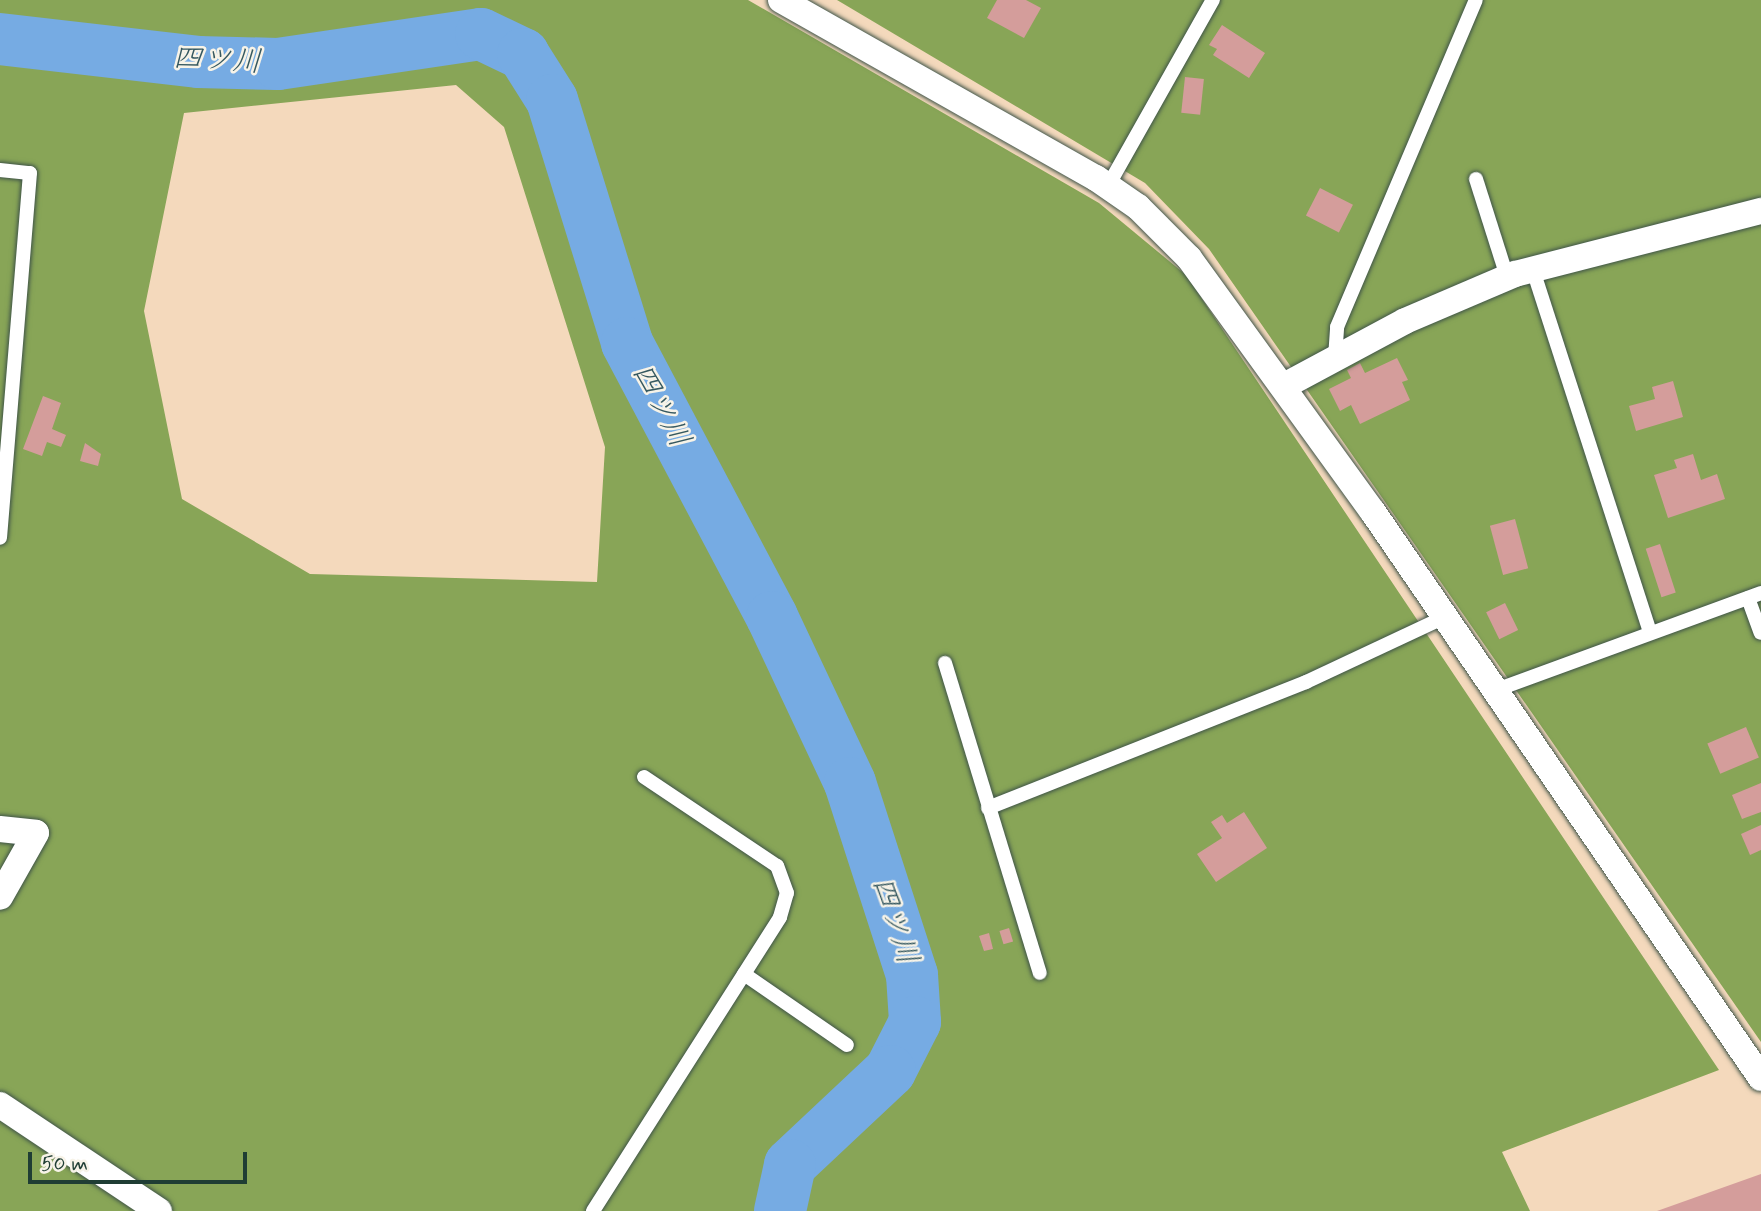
<!DOCTYPE html>
<html>
<head>
<meta charset="utf-8">
<style>
	body { margin:0 }
	#map { position:relative; width:1761px; height:1211px; overflow:hidden; background:#f4d9bc; font-family:Mynerve,"Klee One",sans-serif }
	div>[style] { position:absolute }
	[style*='--x'] { left:calc(var(--x)*1px); top:calc(var(--y)*1px); width:calc(var(--w)*1px); rotate:calc(var(--a)*1deg) }
	.forest>* { inset:0; background:#88a557 }
	.river>* { height:52px; margin:-26px; padding:0 26px; transform-origin:26px; border-radius:26px; background:#76abe3 }
	.building>* { inset:0; background:#d49d9b; transform-origin:0 0 }
	.roads { filter:drop-shadow(0 0 2px #3f5448) drop-shadow(0 0 2px #3f5448) }
	.service>* { height:14px; margin:-7px; padding:0 7px; transform-origin:7px; border-radius:7px; background:#fff }
	.minor>* { height:26px; margin:-13px; padding:0 13px; transform-origin:13px; border-radius:13px; background:#fff }
	span { translate:-50% -50%; white-space:nowrap; text-align:center; line-height:1.15; -webkit-text-stroke:5px #f7f3e8; paint-order:stroke }
	.water-label { font-size:30px; color:#355860; font-style:italic }
	.scale { position:absolute; left:28px; top:1152px; width:219px; height:32px; box-sizing:border-box; border:4px solid #1f3d34; border-top:0; padding-left:9px; font-size:21px; line-height:24px; white-space:nowrap; color:#1f3d34; -webkit-text-stroke:5px #f7f3e8; paint-order:stroke }
</style>
</head>
<body>
<div id="map">
	<div class="forest">
		<div style="clip-path:polygon(evenodd,0 0,748px 0,1099px 203px,1186px 275px,1719px 1070px,1502px 1152px,1530px 1211px,0 1211px,0 0,456px 85px,504px 127px,605px 447px,597px 582px,310px 574px,182px 499px,144px 311px,184px 113px,456px 85px)"></div>
		<div style="clip-path:polygon(837px 0,1761px 0,1761px 1042px,1209px 249px,1145px 183px)"></div>
	</div>
	<div class="river">
		<div style="--x:0;--y:39;--w:199;--a:6.6"></div>
		<div style="--x:198;--y:62;--w:80;--a:1.4"></div>
		<div style="--x:278;--y:64;--w:205;--a:-8.4"></div>
		<div style="--x:481;--y:34;--w:47;--a:25.5"></div>
		<div style="--x:523;--y:54;--w:54;--a:57.8"></div>
		<div style="--x:552;--y:100;--w:254;--a:72.8"></div>
		<div style="--x:627;--y:343;--w:310;--a:62.1"></div>
		<div style="--x:772;--y:617;--w:183;--a:64.8"></div>
		<div style="--x:850;--y:783;--w:202;--a:72.1"></div>
		<div style="--x:912;--y:975;--w:47;--a:86.3"></div>
		<div style="--x:915;--y:1022;--w:55;--a:117"></div>
		<div style="--x:890;--y:1071;--w:137;--a:136.8"></div>
		<div style="--x:790;--y:1165;--w:47;--a:102.3"></div>
	</div>
	<div class="building">
		<div style="clip-path:polygon(997px 0,1026px 0,1041px 8px,1024px 38px,987px 18px)"></div>
		<div style="clip-path:polygon(1222px 25px,1265px 53px,1249px 78px,1213px 55px,1217px 49px,1209px 45px)"></div>
		<div style="left:1185px;top:77px;width:19px;height:36px;rotate:6deg"></div>
		<div style="left:1320px;top:188px;width:37px;height:31px;rotate:27deg"></div>
		<div style="clip-path:polygon(1397px 358px,1408px 380px,1402px 382px,1410px 400px,1360px 424px,1351px 405px,1340px 411px,1329px 389px,1351px 378px,1347px 370px,1360px 363px,1365px 373px)"></div>
		<div style="clip-path:polygon(1673px 381px,1683px 417px,1636px 431px,1629px 406px,1655px 399px,1652px 387px)"></div>
		<div style="clip-path:polygon(43px 396px,61px 403px,52px 429px,66px 435px,61px 447px,47px 442px,42px 456px,23px 449px)"></div>
		<div style="clip-path:polygon(85px 443px,101px 454px,98px 466px,80px 461px)"></div>
		<div style="clip-path:polygon(1693px 454px,1701px 480px,1717px 474px,1725px 499px,1668px 518px,1654px 475px,1677px 468px,1674px 460px)"></div>
		<div style="left:1515px;top:519px;width:51px;height:26px;rotate:75deg"></div>
		<div style="left:1660px;top:544px;width:51px;height:15px;rotate:72deg"></div>
		<div style="left:1505px;top:603px;width:30px;height:21px;rotate:64deg"></div>
		<div style="left:1746px;top:727px;width:33px;height:42px;rotate:67deg"></div>
		<div style="clip-path:polygon(1761px 783px,1761px 812px,1742px 819px,1732px 795px)"></div>
		<div style="clip-path:polygon(1244px 812px,1267px 848px,1216px 882px,1197px 854px,1222px 838px,1211px 822px,1222px 815px,1227px 823px)"></div>
		<div style="clip-path:polygon(1761px 825px,1761px 850px,1750px 855px,1741px 834px)"></div>
		<div style="left:1009px;top:928px;width:14px;height:10px;rotate:73deg"></div>
		<div style="clip-path:polygon(989px 933px,993px 949px,984px 951px,979px 936px)"></div>
		<div style="clip-path:polygon(1761px 1174px,1761px 1211px,1657px 1211px)"></div>
	</div>
	<div class="roads">
		<div class="service">
			<div style="--x:0;--y:170;--w:30;--a:6"></div>
			<div style="--x:30;--y:173;--w:366;--a:94.7"></div>
			<div style="--x:1476;--y:179;--w:103;--a:72.4"></div>
			<div style="--x:1108;--y:186;--w:214;--a:-60.6"></div>
			<div style="--x:1533;--y:270;--w:381;--a:72.1"></div>
			<div style="--x:1335;--y:358;--w:31;--a:-86"></div>
			<div style="--x:1337;--y:327;--w:355;--a:-67"></div>
			<div style="--x:1748;--y:598;--w:37;--a:70"></div>
			<div style="--x:945;--y:663;--w:324;--a:73"></div>
			<div style="--x:1496;--y:690;--w:282;--a:-20.1"></div>
			<div style="--x:988;--y:808;--w:342;--a:-21.6"></div>
			<div style="--x:1306;--y:682;--w:153;--a:-25.1"></div>
			<div style="--x:744;--y:974;--w:125;--a:34.6"></div>
			<div style="--x:593;--y:1211;--w:348;--a:-57.5"></div>
			<div style="--x:780;--y:917;--w:25;--a:-74"></div>
			<div style="--x:787;--y:893;--w:29;--a:-110"></div>
			<div style="--x:777;--y:866;--w:160;--a:-146.2"></div>
		</div>
		<div class="minor">
			<div style="--x:781;--y:0;--w:362;--a:29.5"></div>
			<div style="--x:1096;--y:178;--w:51;--a:34.6"></div>
			<div style="--x:1138;--y:207;--w:72;--a:45"></div>
			<div style="--x:1189;--y:258;--w:314;--a:54.1"></div>
			<div style="--x:1373;--y:512;--w:686;--a:55.57"></div>
			<div style="--x:1284;--y:386;--w:137;--a:-28.2"></div>
			<div style="--x:1405;--y:321;--w:120;--a:-23.1"></div>
			<div style="--x:1515;--y:274;--w:254;--a:-14.4"></div>
			<div style="--x:0;--y:829;--w:36;--a:6"></div>
			<div style="--x:36;--y:833;--w:73;--a:119.4"></div>
			<div style="--x:0;--y:1105;--w:191;--a:33.7"></div>
		</div>
	</div>
	<div class="water-label">
		<span style="left:217px;top:61px;rotate:3deg">四ツ川</span>
		<span style="left:660px;top:406px;rotate:62deg">四ツ川</span>
		<span style="left:894px;top:921px;rotate:72deg">四ツ川</span>
	</div>
	<div class="scale">50 m</div>
</div>
</body>
</html>
